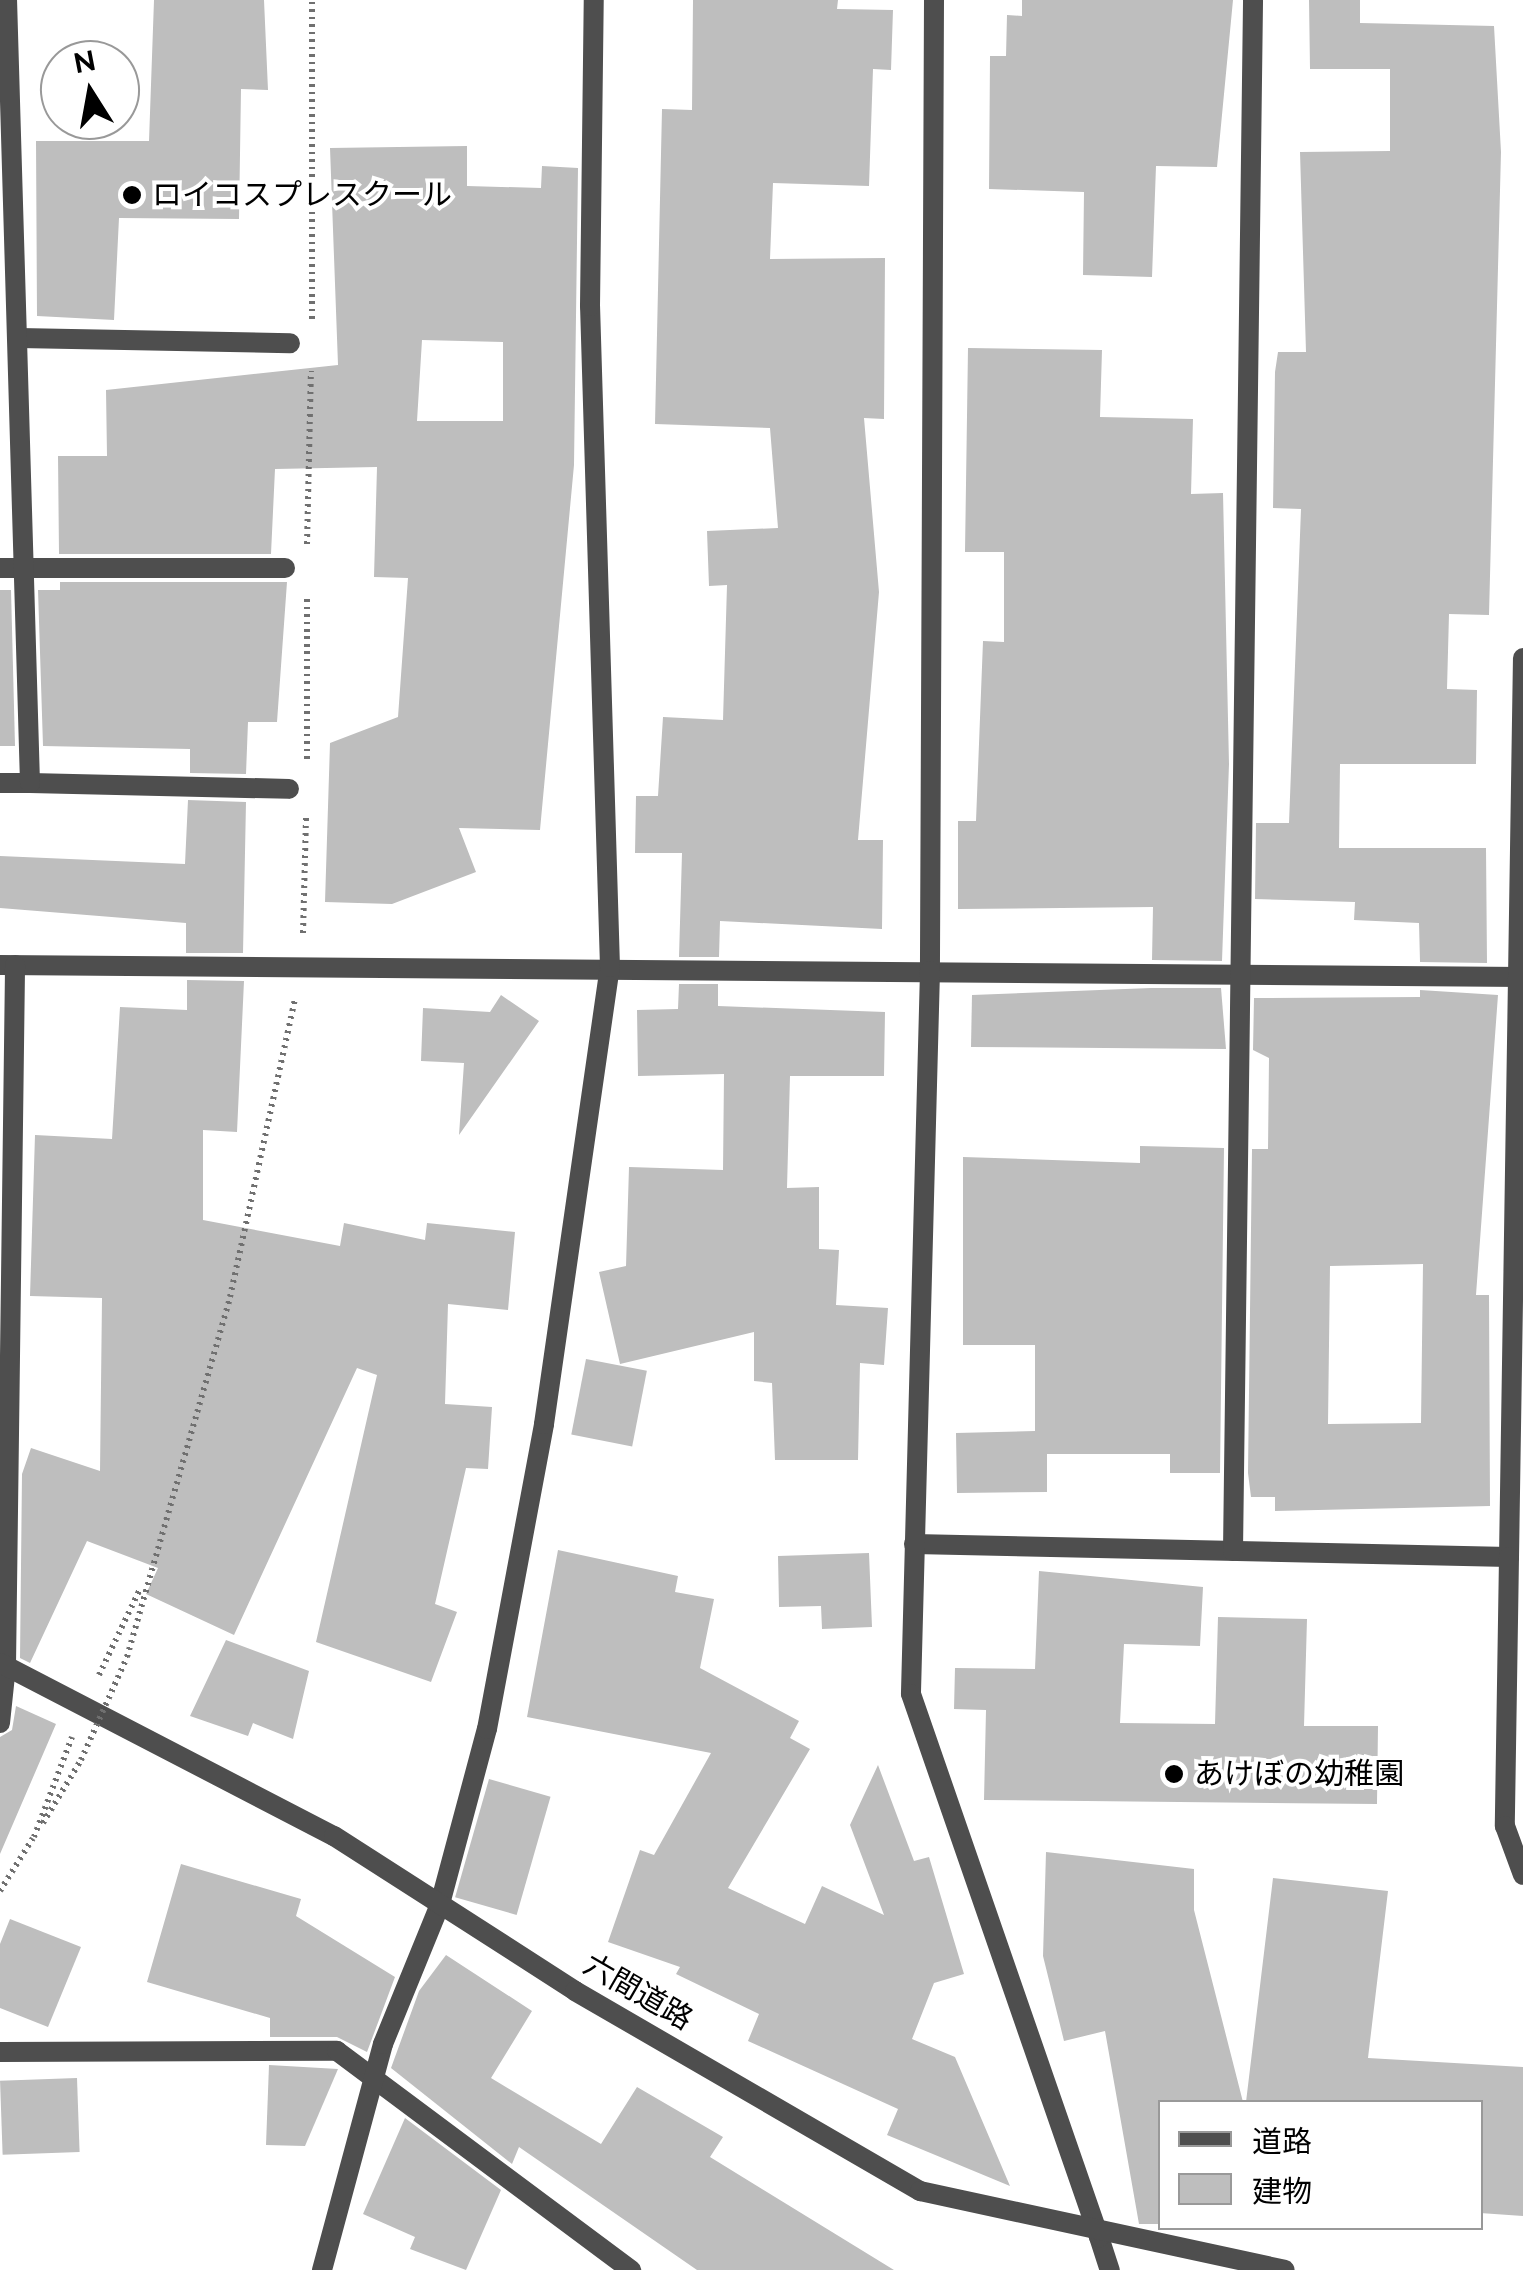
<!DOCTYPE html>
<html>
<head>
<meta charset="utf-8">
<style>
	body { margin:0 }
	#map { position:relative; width:1523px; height:2270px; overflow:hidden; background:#fff; font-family:Raleway,"Noto Sans JP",sans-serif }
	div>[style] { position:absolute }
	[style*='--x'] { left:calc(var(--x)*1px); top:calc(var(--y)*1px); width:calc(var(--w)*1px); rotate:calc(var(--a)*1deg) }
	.building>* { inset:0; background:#bebebe; transform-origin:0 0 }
	.path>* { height:6px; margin-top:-3px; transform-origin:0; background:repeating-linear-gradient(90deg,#707070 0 2.5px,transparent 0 7.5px) }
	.service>* { height:20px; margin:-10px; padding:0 10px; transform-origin:10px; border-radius:10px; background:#4e4e4e }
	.minor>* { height:20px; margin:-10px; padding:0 10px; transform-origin:10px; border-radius:10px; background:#4e4e4e }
	.tertiary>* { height:20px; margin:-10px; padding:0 10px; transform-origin:10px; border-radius:10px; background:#4e4e4e }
	.path-bridge>* { height:6px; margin-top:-3px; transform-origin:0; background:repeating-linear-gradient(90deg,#707070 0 2.5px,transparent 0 7.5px) }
	.dots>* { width:28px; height:28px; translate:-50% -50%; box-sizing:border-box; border:5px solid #fff; border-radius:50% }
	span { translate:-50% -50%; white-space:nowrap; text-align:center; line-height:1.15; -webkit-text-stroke:8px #fff; paint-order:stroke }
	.poi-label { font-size:30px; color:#000 }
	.left { translate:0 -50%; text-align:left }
	.street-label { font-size:30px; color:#000 }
	.legend { position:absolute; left:1158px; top:2100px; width:325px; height:130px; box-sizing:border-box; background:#fff; border:2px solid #999; margin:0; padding:12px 18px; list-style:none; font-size:30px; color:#000 }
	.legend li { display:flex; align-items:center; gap:20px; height:50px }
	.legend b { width:50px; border:2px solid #999 }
	.north { position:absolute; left:40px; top:40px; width:100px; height:100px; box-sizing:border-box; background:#fff; border:2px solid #999; border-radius:50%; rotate:349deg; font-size:28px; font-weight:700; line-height:40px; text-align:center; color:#000 }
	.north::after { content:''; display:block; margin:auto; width:35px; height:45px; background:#000; clip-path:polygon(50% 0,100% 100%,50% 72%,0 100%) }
</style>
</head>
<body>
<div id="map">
	<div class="building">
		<div style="clip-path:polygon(154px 0,264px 0,268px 90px,241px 89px,239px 219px,119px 218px,114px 320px,37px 316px,36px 141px,149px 141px)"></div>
		<div style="clip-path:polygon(693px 0,838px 0,837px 9px,893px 10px,891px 70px,873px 69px,869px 186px,773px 183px,770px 259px,885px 258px,884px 419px,864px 418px,879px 592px,858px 840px,883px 840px,882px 929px,720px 921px,719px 957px,679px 957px,682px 853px,635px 853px,636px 796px,658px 796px,663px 717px,723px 720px,727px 585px,709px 586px,707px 531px,778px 528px,770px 428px,655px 424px,662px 109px,692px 110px)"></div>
		<div style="clip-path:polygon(1022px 0,1233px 0,1217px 167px,1156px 166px,1152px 277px,1083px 275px,1084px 192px,989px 189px,990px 56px,1006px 56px,1007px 15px,1022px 16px)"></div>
		<div style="clip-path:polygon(1309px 0,1360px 0,1360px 23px,1494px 26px,1501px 152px,1489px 615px,1449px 614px,1447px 689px,1477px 690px,1476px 764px,1340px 764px,1339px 848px,1486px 848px,1487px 963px,1420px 962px,1419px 923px,1354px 920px,1355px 902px,1255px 899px,1256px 823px,1289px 823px,1301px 509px,1273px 508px,1275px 372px,1278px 352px,1306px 352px,1300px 152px,1390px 151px,1390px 69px,1310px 69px)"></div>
		<div style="clip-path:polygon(evenodd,467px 146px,467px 186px,541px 188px,542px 166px,578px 168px,574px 465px,540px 830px,459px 828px,476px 872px,392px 904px,325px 902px,330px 743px,398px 717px,408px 578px,374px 577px,377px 467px,275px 469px,271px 554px,59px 554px,58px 456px,107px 456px,106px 390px,338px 365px,330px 148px,467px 146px,422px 340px,503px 342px,503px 421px,417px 421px,422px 340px)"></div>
		<div style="clip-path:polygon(968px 348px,1102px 350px,1100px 417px,1193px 419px,1191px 494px,1223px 493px,1229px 764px,1222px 961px,1152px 960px,1153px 907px,958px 909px,958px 821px,976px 821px,983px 641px,1004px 642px,1004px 552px,965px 552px)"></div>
		<div style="clip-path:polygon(60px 582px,287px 582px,277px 722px,248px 722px,246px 774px,190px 773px,190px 749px,43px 746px,38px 590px,60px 590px)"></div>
		<div style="clip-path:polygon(0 590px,11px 590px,15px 746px,0 746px)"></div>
		<div style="clip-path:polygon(188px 800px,246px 802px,243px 953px,186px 953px,186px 923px,0 908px,0 856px,185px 864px)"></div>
		<div style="clip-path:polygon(187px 980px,244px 981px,237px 1132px,203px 1130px,203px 1220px,340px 1246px,344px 1223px,425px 1240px,427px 1223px,515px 1232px,508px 1310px,448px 1304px,445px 1404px,492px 1407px,488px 1469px,466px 1468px,435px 1604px,457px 1612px,431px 1682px,316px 1642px,377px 1375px,357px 1368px,234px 1635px,146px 1594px,158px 1568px,87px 1541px,30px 1663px,20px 1658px,22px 1474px,31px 1448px,100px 1471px,102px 1298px,30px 1296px,35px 1135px,112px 1139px,120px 1007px,187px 1010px)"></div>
		<div style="clip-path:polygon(679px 984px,718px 984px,718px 1006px,885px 1012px,884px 1076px,790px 1076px,787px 1188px,819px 1187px,819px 1249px,839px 1250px,836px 1305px,888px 1308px,884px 1365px,860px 1363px,858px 1460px,775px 1460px,772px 1383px,754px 1381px,754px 1332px,620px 1364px,599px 1272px,626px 1266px,629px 1167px,723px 1170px,724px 1074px,638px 1076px,637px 1010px,678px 1009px)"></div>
		<div style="clip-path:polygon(1151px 988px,1221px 988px,1226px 1049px,971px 1047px,972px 995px)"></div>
		<div style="clip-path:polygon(evenodd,1420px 990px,1498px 995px,1476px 1295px,1489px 1295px,1490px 1506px,1275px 1511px,1275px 1497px,1251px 1497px,1248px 1473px,1252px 1149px,1268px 1149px,1269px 1058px,1253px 1050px,1254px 998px,1420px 997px,1420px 990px,1423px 1264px,1421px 1423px,1328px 1424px,1330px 1266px,1423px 1264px)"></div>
		<div style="clip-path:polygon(501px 995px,539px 1021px,459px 1135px,464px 1063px,421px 1061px,423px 1008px,490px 1012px)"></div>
		<div style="clip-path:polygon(1140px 1146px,1224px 1148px,1220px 1473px,1170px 1473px,1170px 1454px,1047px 1454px,1047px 1492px,957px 1493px,956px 1433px,1035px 1431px,1035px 1345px,963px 1345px,963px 1157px,1140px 1163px)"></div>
		<div style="left:586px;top:1359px;width:62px;height:77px;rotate:11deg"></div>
		<div style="clip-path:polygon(558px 1550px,678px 1576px,675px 1592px,714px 1599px,700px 1668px,799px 1721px,790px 1738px,810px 1749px,728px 1888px,805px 1924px,822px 1886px,884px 1915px,850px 1825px,878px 1765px,914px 1861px,929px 1857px,964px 1974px,934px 1983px,912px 2039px,955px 2057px,1010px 2186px,887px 2135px,898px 2109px,748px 2041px,759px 2014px,676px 1974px,680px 1967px,608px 1942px,640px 1850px,654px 1855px,711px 1753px,527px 1717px)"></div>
		<div style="clip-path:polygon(869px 1553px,872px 1627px,822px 1629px,821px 1606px,779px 1607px,778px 1556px)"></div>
		<div style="clip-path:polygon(1039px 1571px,1203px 1587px,1200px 1646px,1124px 1644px,1120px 1723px,1215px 1724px,1218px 1617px,1307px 1619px,1304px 1726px,1378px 1726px,1377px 1804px,984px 1800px,986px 1710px,954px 1709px,955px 1668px,1035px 1669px)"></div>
		<div style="clip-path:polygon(226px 1640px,309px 1671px,293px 1739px,253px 1723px,248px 1736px,190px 1716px)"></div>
		<div style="clip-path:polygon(16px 1706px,56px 1724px,0 1854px,0 1737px,12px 1730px)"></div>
		<div style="left:489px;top:1779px;width:64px;height:123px;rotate:16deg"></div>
		<div style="clip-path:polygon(1046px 1852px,1194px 1869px,1194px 1910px,1243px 2102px,1160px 2102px,1160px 2224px,1139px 2224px,1105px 2031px,1064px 2041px,1043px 1956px)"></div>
		<div style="clip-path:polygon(181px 1864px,301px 1899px,296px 1916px,395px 1977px,367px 2052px,337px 2037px,270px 2037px,270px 2018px,147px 1982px)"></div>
		<div style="clip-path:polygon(1273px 1878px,1388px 1891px,1368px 2058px,1523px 2067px,1523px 2216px,1480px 2213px,1480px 2102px,1246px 2102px)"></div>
		<div style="clip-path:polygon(10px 1919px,81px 1947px,48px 2027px,0 2008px,0 1944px)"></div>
		<div style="clip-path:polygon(446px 1955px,532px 2011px,491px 2078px,601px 2144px,637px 2087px,723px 2137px,710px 2157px,894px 2270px,697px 2270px,519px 2147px,512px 2164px,391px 2068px,419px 1991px)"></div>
		<div style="clip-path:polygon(269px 2065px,338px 2069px,305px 2146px,266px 2145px)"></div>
		<div style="left:77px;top:2078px;width:74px;height:77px;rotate:88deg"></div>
		<div style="clip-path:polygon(405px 2118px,501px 2190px,466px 2270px,410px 2249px,415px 2237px,363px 2214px)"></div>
	</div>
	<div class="path">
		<div style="--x:312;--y:319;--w:319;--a:-90"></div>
		<div style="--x:307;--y:544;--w:173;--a:-88.7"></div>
		<div style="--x:307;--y:759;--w:163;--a:-90"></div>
		<div style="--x:303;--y:933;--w:117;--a:-88.5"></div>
		<div style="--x:127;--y:1657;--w:374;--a:-74"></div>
		<div style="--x:230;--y:1297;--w:304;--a:-77.7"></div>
		<div style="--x:99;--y:1675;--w:93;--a:-64.5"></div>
		<div style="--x:43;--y:1823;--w:74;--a:-58.9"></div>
		<div style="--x:34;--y:1837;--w:107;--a:-69.2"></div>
		<div style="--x:0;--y:1891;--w:62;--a:-58.1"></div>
	</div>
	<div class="service">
		<div style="--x:19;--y:338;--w:271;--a:1.1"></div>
		<div style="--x:30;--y:783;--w:259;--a:1.3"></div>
		<div style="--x:0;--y:1723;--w:57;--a:-84"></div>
	</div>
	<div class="minor">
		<div style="--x:0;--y:568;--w:285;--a:0"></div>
		<div style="--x:0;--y:783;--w:30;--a:0"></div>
		<div style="--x:30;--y:783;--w:783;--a:-91.68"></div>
		<div style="--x:0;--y:965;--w:1523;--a:0.45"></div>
		<div style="--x:914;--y:1544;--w:595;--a:1.25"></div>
		<div style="--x:1509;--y:1557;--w:899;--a:-89.11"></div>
		<div style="--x:1233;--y:1551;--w:1551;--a:-89.26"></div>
		<div style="--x:1509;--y:1557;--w:269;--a:90.9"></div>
		<div style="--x:1505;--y:1826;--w:52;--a:69.8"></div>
		<div style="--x:6;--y:1666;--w:701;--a:-89.26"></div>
		<div style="--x:0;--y:2052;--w:337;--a:-0.2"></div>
		<div style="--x:337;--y:2051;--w:367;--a:36.7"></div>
		<div style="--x:1099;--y:2237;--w:35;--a:72"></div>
		<div style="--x:322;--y:2270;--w:234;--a:-74.9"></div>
		<div style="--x:383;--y:2044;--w:151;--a:-67.8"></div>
		<div style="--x:440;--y:1904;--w:181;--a:-75"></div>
		<div style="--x:487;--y:1729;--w:310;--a:-79.4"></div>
		<div style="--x:544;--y:1424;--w:462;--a:-81.8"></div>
		<div style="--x:610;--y:967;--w:661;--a:-91.73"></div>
		<div style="--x:590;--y:306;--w:306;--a:-89.3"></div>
	</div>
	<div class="tertiary">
		<div style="--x:934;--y:0;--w:971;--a:90.24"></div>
		<div style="--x:930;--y:971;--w:723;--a:91.51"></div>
		<div style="--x:911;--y:1694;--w:575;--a:70.9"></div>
		<div style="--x:0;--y:1663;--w:376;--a:27.4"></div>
		<div style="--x:334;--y:1836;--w:287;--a:32.7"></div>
		<div style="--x:575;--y:1991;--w:399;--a:30.1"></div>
		<div style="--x:920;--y:2191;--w:373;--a:12.2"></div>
	</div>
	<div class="path-bridge">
		<div style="--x:81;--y:1760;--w:113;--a:-65.9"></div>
	</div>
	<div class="dots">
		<div style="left:132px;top:195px;background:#000"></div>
		<div style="left:1174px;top:1774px;background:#000"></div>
	</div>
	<div class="poi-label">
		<span class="left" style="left:152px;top:195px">ロイコスプレスクール</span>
		<span class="left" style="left:1194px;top:1774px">あけぼの幼稚園</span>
	</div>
	<div class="street-label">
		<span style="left:638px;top:1992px;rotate:30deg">六間道路</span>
	</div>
	<ul class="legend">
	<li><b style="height:12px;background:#4e4e4e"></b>道路</li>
	<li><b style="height:28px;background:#bebebe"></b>建物</li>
	</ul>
	<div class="north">N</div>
</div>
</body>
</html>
